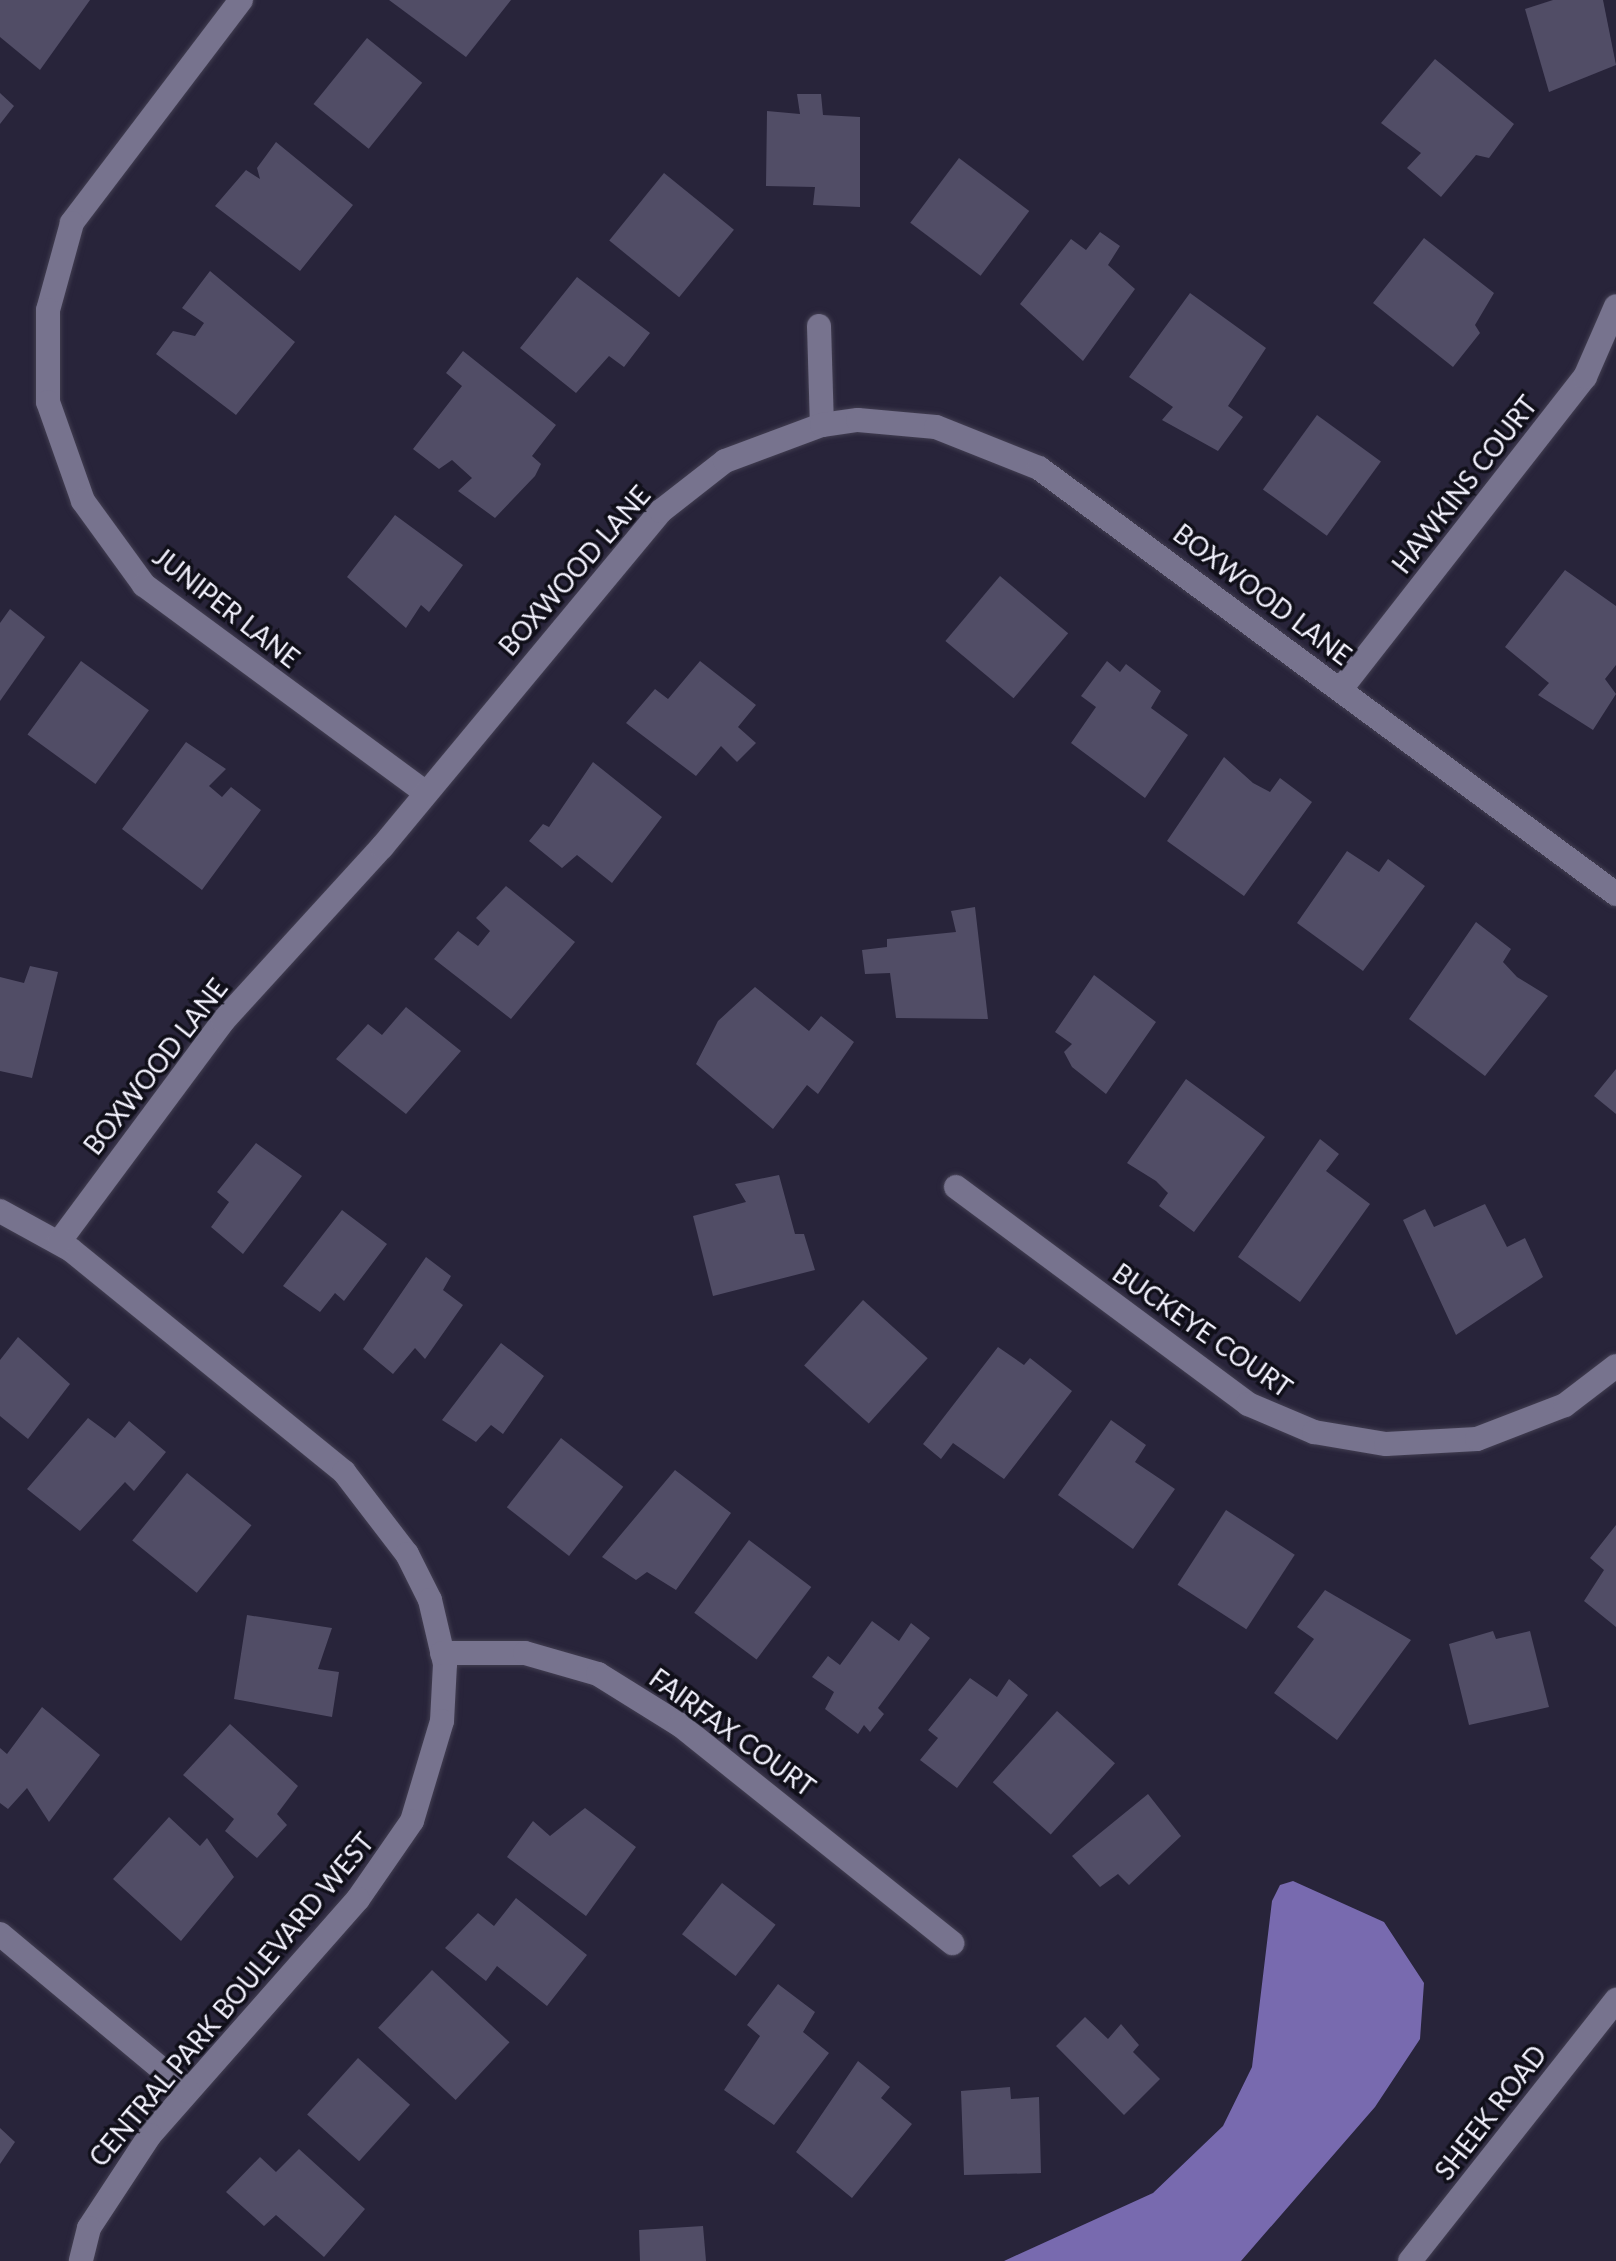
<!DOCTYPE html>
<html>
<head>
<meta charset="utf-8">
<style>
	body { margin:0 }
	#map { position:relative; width:1616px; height:2261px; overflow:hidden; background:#28243a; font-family:Lato,sans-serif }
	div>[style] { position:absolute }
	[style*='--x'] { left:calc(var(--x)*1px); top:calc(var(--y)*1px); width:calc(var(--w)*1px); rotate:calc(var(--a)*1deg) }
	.water>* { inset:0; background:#786aaf }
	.building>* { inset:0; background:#514d66; transform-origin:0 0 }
	.roads { filter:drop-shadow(0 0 2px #423e51) drop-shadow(0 0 2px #423e51) }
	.street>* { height:24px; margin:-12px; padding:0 12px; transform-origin:12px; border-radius:12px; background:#77738e }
	.secondary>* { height:24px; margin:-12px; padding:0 12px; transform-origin:12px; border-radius:12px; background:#77738e }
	span { translate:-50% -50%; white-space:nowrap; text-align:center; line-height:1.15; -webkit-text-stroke:7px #100f19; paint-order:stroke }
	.street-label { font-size:26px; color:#f2f1fd }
</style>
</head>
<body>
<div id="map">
	<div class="water">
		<div style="clip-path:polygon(1293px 1881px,1384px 1922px,1424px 1983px,1420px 2039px,1375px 2107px,1241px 2261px,1004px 2261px,1153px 2193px,1223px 2126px,1252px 2067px,1272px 1901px,1280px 1885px)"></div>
	</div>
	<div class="building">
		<div style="clip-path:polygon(0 0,90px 0,40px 70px,0 37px)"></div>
		<div style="clip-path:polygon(389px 0,511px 0,466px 57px)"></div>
		<div style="clip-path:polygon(1553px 0,1603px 0,1616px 65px,1549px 92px,1525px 9px)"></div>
		<div style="left:367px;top:38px;width:71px;height:85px;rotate:39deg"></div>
		<div style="clip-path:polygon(1435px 59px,1514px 124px,1489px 158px,1476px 155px,1441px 197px,1407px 168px,1421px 153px,1381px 123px)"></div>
		<div style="clip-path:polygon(0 93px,14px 106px,0 124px)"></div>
		<div style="clip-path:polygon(797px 94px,821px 94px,823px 115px,860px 117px,860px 207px,813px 205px,815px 187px,766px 186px,767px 111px,800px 114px)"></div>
		<div style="clip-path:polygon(276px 142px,353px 205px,300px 271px,215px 206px,246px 170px,260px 179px,257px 168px)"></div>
		<div style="left:959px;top:158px;width:88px;height:81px;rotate:37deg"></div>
		<div style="left:664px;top:173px;width:90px;height:87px;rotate:39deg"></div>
		<div style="clip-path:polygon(1100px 232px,1120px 246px,1108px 265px,1135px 289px,1083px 361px,1020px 304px,1071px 239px,1086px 250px)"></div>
		<div style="clip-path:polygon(1424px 238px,1494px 293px,1475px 325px,1480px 333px,1453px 367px,1373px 303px)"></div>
		<div style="clip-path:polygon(210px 271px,295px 342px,236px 415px,156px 354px,173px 331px,195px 336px,204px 323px,182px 308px)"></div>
		<div style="clip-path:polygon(577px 277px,650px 333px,624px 367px,609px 356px,576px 393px,520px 348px)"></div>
		<div style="clip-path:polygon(1190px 293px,1266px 348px,1228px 406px,1243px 417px,1218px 451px,1162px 420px,1173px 407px,1129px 377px)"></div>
		<div style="clip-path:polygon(463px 351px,556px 425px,532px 456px,541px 464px,535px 476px,495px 518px,458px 491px,472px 478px,452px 460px,439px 469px,413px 449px,462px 386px,446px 373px)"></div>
		<div style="left:1317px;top:415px;width:79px;height:92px;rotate:36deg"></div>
		<div style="clip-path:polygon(395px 515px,463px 565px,429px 612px,421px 605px,406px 628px,347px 577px)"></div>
		<div style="clip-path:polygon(1565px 570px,1616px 606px,1616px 665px,1605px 679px,1616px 694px,1593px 730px,1538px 695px,1549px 683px,1505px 647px)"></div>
		<div style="left:1000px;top:576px;width:89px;height:85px;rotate:40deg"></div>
		<div style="clip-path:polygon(10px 609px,45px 637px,0 701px,0 623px)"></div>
		<div style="left:81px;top:661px;width:84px;height:91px;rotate:36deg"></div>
		<div style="clip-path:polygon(700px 661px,756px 705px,738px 727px,756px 743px,737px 762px,721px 746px,696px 776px,626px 723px,655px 689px,668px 699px)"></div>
		<div style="clip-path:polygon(1107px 661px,1120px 672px,1126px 664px,1161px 691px,1151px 708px,1188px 735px,1145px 798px,1071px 743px,1096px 707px,1081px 696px)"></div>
		<div style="clip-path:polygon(186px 742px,226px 769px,209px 786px,222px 797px,231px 787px,261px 810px,202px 890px,122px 829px)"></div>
		<div style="clip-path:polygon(1224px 757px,1253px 783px,1270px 792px,1280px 778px,1312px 802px,1244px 896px,1167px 841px)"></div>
		<div style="clip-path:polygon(593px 762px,662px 817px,612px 883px,577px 855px,562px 868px,529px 841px,543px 824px,549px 827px)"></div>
		<div style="clip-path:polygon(1347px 851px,1379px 872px,1388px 859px,1425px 886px,1363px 971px,1297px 923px)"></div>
		<div style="clip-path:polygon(506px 886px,575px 942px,511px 1019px,434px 959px,458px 931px,478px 946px,490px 931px,476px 918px)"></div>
		<div style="clip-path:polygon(975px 907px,988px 1019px,896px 1018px,890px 973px,865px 974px,862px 950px,887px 947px,887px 939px,956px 932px,951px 911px)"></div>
		<div style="clip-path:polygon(1476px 922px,1511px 949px,1503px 962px,1517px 977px,1548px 996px,1485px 1076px,1409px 1019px)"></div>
		<div style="clip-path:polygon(30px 966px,58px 972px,32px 1078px,0 1071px,0 977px,24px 983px)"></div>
		<div style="clip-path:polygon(1094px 975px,1156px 1022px,1106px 1094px,1072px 1067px,1064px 1052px,1072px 1044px,1055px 1032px)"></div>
		<div style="clip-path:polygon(755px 987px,809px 1031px,821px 1016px,854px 1042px,818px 1094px,807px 1085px,773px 1129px,696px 1064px,718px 1021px)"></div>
		<div style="clip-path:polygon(406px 1007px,461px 1051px,406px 1114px,336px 1059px,368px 1024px,382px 1035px)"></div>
		<div style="clip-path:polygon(1616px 1069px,1616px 1114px,1594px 1096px)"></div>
		<div style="clip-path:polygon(1186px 1079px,1265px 1137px,1194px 1232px,1159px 1206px,1168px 1193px,1156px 1181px,1127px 1163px)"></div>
		<div style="clip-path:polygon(1320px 1139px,1339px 1154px,1326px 1171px,1370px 1204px,1300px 1302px,1238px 1257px)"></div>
		<div style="clip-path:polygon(256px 1143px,302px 1176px,243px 1254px,211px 1227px,229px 1202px,217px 1192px)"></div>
		<div style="clip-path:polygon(779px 1175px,795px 1234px,804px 1234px,815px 1270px,713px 1296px,693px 1216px,746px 1202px,735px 1184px)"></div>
		<div style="clip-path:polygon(1485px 1204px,1507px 1247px,1525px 1238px,1543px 1277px,1456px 1335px,1403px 1220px,1425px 1209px,1434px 1227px)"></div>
		<div style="clip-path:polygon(342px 1210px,387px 1244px,344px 1301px,335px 1293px,320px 1312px,283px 1286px)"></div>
		<div style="clip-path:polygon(426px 1257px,451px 1276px,443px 1290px,463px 1305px,425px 1359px,415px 1348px,393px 1374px,363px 1349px)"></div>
		<div style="left:863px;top:1300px;width:87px;height:88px;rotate:42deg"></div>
		<div style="clip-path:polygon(18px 1337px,70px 1384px,28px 1439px,0 1416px,0 1360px)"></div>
		<div style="clip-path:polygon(501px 1343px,544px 1376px,503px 1434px,491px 1425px,476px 1442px,442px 1420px)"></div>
		<div style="clip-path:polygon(998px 1347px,1024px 1365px,1030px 1358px,1072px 1391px,1004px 1479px,953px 1443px,941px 1459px,923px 1444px)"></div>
		<div style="clip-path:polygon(88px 1418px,115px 1438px,129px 1421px,166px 1452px,134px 1491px,125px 1482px,80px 1531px,27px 1489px)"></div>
		<div style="clip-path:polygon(1111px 1420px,1146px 1445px,1135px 1462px,1175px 1489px,1133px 1549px,1058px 1495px)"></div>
		<div style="left:561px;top:1438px;width:79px;height:88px;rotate:38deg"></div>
		<div style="clip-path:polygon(675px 1470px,731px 1513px,676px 1590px,647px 1572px,636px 1580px,602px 1557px)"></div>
		<div style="left:187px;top:1473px;width:83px;height:87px;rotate:39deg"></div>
		<div style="left:1226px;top:1510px;width:82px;height:89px;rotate:33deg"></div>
		<div style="clip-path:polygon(1616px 1525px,1616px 1627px,1584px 1601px,1604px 1570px,1590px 1558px)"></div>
		<div style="left:749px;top:1540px;width:78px;height:91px;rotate:37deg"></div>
		<div style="clip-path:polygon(1325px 1590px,1411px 1640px,1337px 1740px,1274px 1693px,1314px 1639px,1297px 1627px)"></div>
		<div style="clip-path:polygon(247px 1615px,332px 1628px,318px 1669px,339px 1672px,332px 1717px,234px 1699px)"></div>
		<div style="clip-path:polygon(872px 1621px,899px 1641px,911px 1623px,930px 1638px,878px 1708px,884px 1714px,870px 1732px,864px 1725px,858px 1734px,825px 1709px,834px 1692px,812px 1677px,828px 1656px,840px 1665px)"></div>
		<div style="clip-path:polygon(1493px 1631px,1496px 1639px,1530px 1631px,1549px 1707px,1469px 1725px,1449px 1644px)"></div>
		<div style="clip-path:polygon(970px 1678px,997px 1697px,1009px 1679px,1028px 1695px,957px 1788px,920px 1760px,938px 1738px,928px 1730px)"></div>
		<div style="clip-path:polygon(42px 1707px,100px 1755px,49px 1822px,27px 1788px,8px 1809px,0 1803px,0 1748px,7px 1754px)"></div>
		<div style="left:1057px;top:1711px;width:78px;height:96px;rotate:42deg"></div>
		<div style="clip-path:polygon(230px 1724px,298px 1786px,277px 1814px,287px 1825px,257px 1858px,225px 1831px,234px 1819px,183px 1775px)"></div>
		<div style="clip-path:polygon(1148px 1794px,1181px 1836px,1129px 1885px,1118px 1874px,1100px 1887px,1072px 1856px)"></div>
		<div style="clip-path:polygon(585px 1808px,636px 1847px,586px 1916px,507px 1857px,533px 1821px,550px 1836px)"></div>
		<div style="clip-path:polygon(169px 1817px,200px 1846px,207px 1838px,234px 1877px,181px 1941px,113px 1879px)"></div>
		<div style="left:722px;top:1883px;width:68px;height:65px;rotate:38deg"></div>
		<div style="clip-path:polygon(516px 1898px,587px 1955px,547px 2006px,497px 1966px,486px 1981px,445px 1948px,478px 1913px,494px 1926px)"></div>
		<div style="left:432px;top:1970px;width:106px;height:79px;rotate:43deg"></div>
		<div style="clip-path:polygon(778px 1984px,815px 2012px,803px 2032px,829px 2053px,774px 2125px,724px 2090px,760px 2036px,747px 2025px)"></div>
		<div style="clip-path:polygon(1085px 2017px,1108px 2039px,1121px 2024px,1139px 2045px,1133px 2052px,1160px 2079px,1124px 2115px,1056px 2046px)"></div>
		<div style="left:358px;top:2058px;width:70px;height:76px;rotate:42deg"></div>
		<div style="clip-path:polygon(858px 2061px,890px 2087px,881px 2098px,912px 2124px,852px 2198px,796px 2152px)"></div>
		<div style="clip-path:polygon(1010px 2087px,1011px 2099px,1039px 2097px,1041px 2173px,964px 2175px,961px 2091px)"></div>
		<div style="clip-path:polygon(0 2128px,15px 2142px,0 2164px)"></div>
		<div style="clip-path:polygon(299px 2149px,365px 2209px,324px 2257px,276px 2215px,264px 2226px,226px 2192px,260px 2157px,276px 2172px)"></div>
		<div style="clip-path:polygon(703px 2226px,706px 2261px,640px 2261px,639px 2230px)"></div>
	</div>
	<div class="roads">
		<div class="street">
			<div style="--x:241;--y:0;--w:280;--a:127.2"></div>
			<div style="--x:72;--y:223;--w:90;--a:105.4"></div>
			<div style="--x:48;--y:310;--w:92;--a:90"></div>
			<div style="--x:48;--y:402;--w:105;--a:70.5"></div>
			<div style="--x:83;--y:501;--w:104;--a:54"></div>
			<div style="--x:144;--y:585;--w:350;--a:36.4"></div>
			<div style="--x:819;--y:326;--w:99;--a:88.3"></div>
			<div style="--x:1341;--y:689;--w:396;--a:-52"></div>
			<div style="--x:1585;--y:377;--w:77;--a:-66.4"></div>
			<div style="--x:956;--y:1187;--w:364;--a:36.6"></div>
			<div style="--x:1248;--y:1404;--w:72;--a:23"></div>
			<div style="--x:1314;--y:1432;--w:73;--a:9.5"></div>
			<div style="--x:1386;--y:1444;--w:91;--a:-3.1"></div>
			<div style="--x:1477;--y:1439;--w:94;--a:-21.1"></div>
			<div style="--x:1565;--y:1405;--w:64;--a:-37.4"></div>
			<div style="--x:0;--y:1211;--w:81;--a:28.8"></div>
			<div style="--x:71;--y:1250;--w:352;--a:39.1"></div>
			<div style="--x:344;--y:1472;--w:103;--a:52.5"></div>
			<div style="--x:407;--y:1554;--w:51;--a:63.4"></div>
			<div style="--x:430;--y:1600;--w:66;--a:76.8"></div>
			<div style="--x:445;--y:1664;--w:57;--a:93"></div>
			<div style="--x:442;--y:1721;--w:104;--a:106.7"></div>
			<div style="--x:412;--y:1821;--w:95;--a:124.7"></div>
			<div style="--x:358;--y:1899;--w:315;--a:131.4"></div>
			<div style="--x:150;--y:2135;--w:111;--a:123.3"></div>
			<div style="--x:89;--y:2228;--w:34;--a:104"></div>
			<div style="--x:59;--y:1242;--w:275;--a:-53.4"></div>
			<div style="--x:223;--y:1021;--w:236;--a:-47.6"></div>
			<div style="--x:382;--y:847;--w:437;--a:-50.3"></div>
			<div style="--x:661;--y:511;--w:81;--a:-38"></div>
			<div style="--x:725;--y:461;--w:103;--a:-20.4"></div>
			<div style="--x:822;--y:425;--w:36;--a:-8"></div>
			<div style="--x:858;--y:420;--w:78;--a:5.1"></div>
			<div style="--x:936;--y:427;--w:111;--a:21.7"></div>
			<div style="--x:1039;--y:468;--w:717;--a:36.44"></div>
			<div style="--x:442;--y:1653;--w:83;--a:0"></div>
			<div style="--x:525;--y:1653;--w:76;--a:16"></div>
			<div style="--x:598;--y:1674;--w:97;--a:31.9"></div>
			<div style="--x:680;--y:1725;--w:349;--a:38.7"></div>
			<div style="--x:0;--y:1934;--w:245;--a:39.9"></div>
		</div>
		<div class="secondary">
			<div style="--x:1410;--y:2261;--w:333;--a:-51.7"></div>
		</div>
	</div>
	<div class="street-label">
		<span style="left:1465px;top:485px;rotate:-52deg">HAWKINS COURT</span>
		<span style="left:575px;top:571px;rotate:-49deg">BOXWOOD LANE</span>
		<span style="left:1262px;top:595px;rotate:37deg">BOXWOOD LANE</span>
		<span style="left:226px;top:608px;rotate:38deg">JUNIPER LANE</span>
		<span style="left:156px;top:1067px;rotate:-52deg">BOXWOOD LANE</span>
		<span style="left:1202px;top:1331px;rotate:35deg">BUCKEYE COURT</span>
		<span style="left:732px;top:1733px;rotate:36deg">FAIRFAX COURT</span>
		<span style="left:232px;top:2000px;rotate:-50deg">CENTRAL PARK BOULEVARD WEST</span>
		<span style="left:1491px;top:2113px;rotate:-52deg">SHEEK ROAD</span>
	</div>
</div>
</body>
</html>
